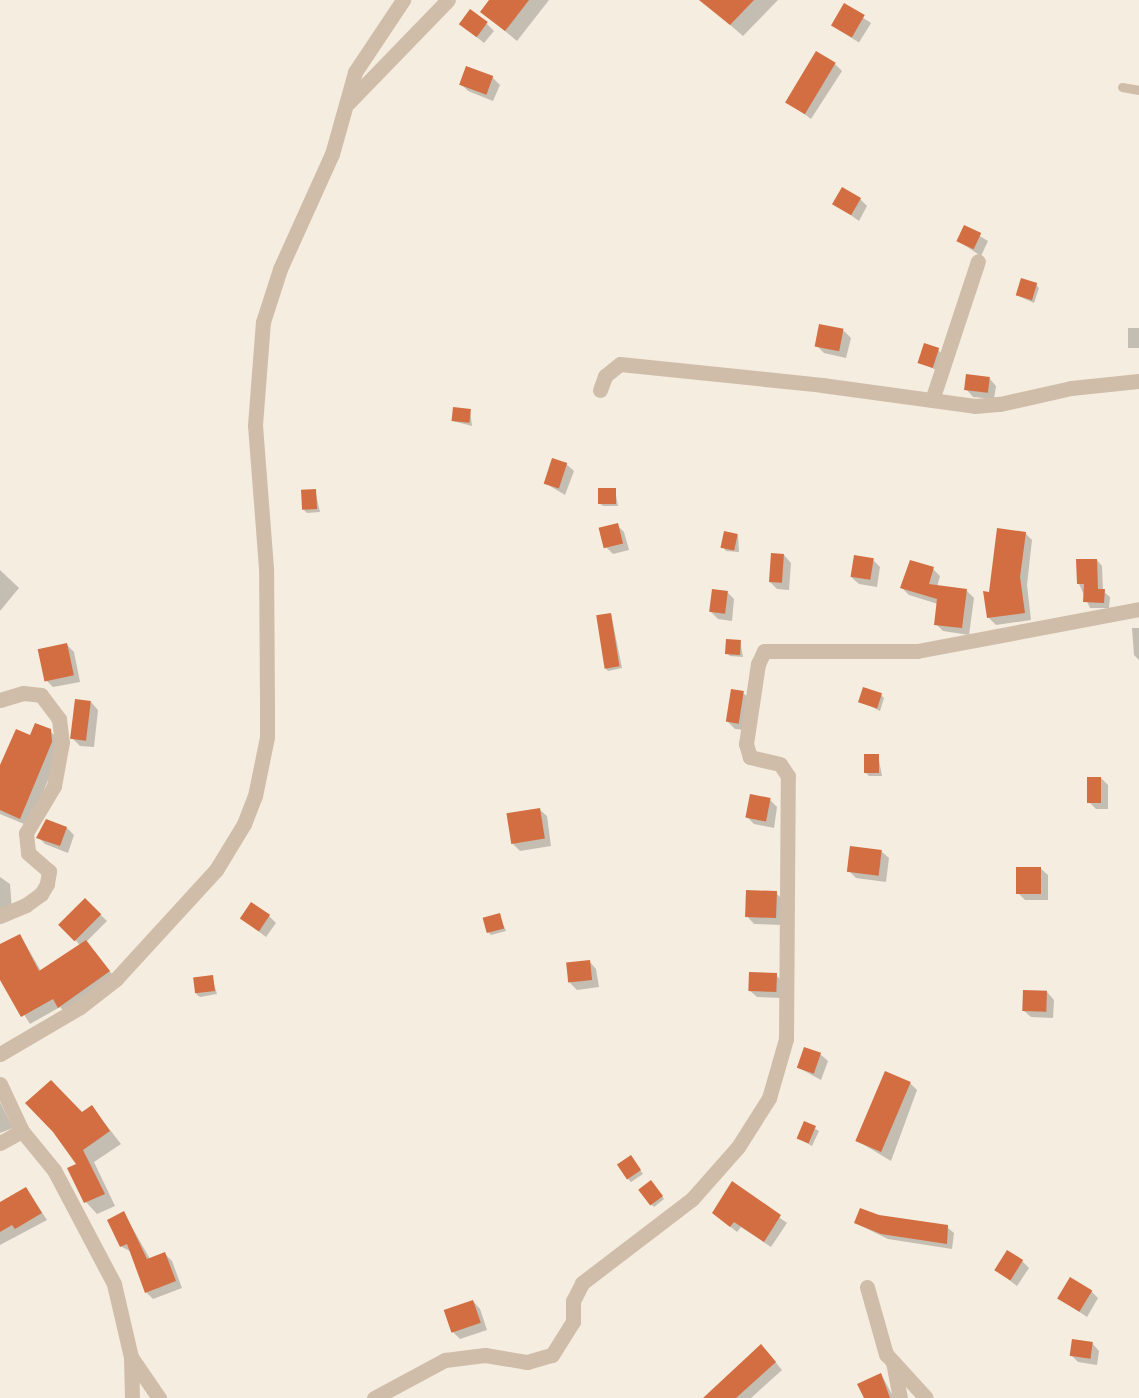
<!DOCTYPE html>
<html>
<head>
<meta charset="utf-8">
<style>
	body { margin:0 }
	#map { position:relative; width:1139px; height:1398px; overflow:hidden; background:#f5eddf; font-family:Barlow,sans-serif }
	div>[style] { position:absolute }
	[style*='--x'] { left:calc(var(--x)*1px); top:calc(var(--y)*1px); width:calc(var(--w)*1px); rotate:calc(var(--a)*1deg) }
	.shadow>* { inset:0; background:#0003; transform-origin:0 0 }
	.building>* { inset:0; background:#d26e41; transform-origin:0 0 }
	.service>* { height:9px; margin:-4.5px; padding:0 4.5px; transform-origin:4.5px; border-radius:4.5px; background:#d0bda9 }
	.minor>* { height:15px; margin:-7.5px; padding:0 7.5px; transform-origin:7.5px; border-radius:7.5px; background:#d0bda9 }
	span { translate:-50% -50%; white-space:nowrap; text-align:center; line-height:1.15; -webkit-text-stroke:4.5px #fcf6ed; paint-order:stroke }
</style>
</head>
<body>
<div id="map">
	<div class="shadow">
		<div style="clip-path:polygon(491px 0,549px 0,517px 41px,482px 12px)"></div>
		<div style="clip-path:polygon(701px 0,778px 0,743px 36px)"></div>
		<div style="left:844px;top:6px;width:32px;height:23px;rotate:32deg"></div>
		<div style="clip-path:polygon(487px 24px,494px 31px,484px 43px,468px 30px)"></div>
		<div style="clip-path:polygon(835px 64px,842px 71px,811px 119px,787px 101px)"></div>
		<div style="clip-path:polygon(492px 77px,500px 85px,493px 101px,468px 91px,461px 84px)"></div>
		<div style="clip-path:polygon(860px 199px,867px 206px,859px 221px,834px 203px)"></div>
		<div style="clip-path:polygon(965px 227px,988px 241px,981px 256px,958px 241px)"></div>
		<div style="clip-path:polygon(1036px 285px,1039px 288px,1034px 303px,1016px 295px)"></div>
		<div style="left:1128px;top:328px;width:11px;height:20px"></div>
		<div style="clip-path:polygon(844px 331px,851px 338px,846px 358px,824px 353px,817px 346px)"></div>
		<div style="clip-path:polygon(938px 350px,941px 353px,936px 370px,920px 362px)"></div>
		<div style="clip-path:polygon(989px 378px,996px 386px,994px 399px,973px 397px,966px 389px)"></div>
		<div style="clip-path:polygon(470px 410px,472px 426px,453px 421px)"></div>
		<div style="clip-path:polygon(566px 464px,574px 471px,565px 495px,545px 483px)"></div>
		<div style="clip-path:polygon(615px 489px,618px 506px,603px 506px,599px 503px)"></div>
		<div style="clip-path:polygon(315px 490px,320px 512px,307px 513px,304px 510px)"></div>
		<div style="clip-path:polygon(617px 525px,624px 532px,629px 550px,613px 554px,606px 547px)"></div>
		<div style="clip-path:polygon(1025px 533px,1032px 540px,1027px 585px,1031px 620px,996px 625px,989px 618px,991px 594px)"></div>
		<div style="clip-path:polygon(738px 535px,739px 552px,726px 551px,723px 547px)"></div>
		<div style="clip-path:polygon(784px 555px,791px 563px,789px 590px,777px 589px,770px 582px)"></div>
		<div style="clip-path:polygon(873px 560px,880px 567px,877px 587px,859px 584px,851px 577px)"></div>
		<div style="clip-path:polygon(1097px 560px,1102px 566px,1103px 591px,1110px 597px,1109px 608px,1090px 608px,1079px 584px)"></div>
		<div style="clip-path:polygon(933px 569px,940px 576px,937px 587px,967px 591px,974px 598px,969px 635px,943px 631px,936px 624px,938px 604px,909px 595px,902px 588px)"></div>
		<div style="clip-path:polygon(0 570px,19px 588px,0 611px)"></div>
		<div style="clip-path:polygon(727px 592px,734px 599px,732px 621px,718px 619px,711px 612px)"></div>
		<div style="clip-path:polygon(611px 614px,622px 668px,608px 671px,605px 668px)"></div>
		<div style="clip-path:polygon(1132px 628px,1139px 628px,1139px 660px,1134px 655px)"></div>
		<div style="clip-path:polygon(740px 641px,743px 657px,730px 656px,726px 653px)"></div>
		<div style="clip-path:polygon(67px 645px,74px 652px,80px 682px,53px 687px,46px 680px)"></div>
		<div style="clip-path:polygon(743px 693px,751px 700px,746px 730px,735px 729px,728px 722px)"></div>
		<div style="clip-path:polygon(881px 695px,884px 698px,880px 711px,860px 701px)"></div>
		<div style="clip-path:polygon(91px 702px,98px 710px,94px 747px,80px 746px,73px 739px)"></div>
		<div style="clip-path:polygon(50px 731px,59px 740px,60px 751px,29px 826px,0 814px,0 772px,30px 737px)"></div>
		<div style="clip-path:polygon(878px 755px,882px 776px,869px 776px,866px 773px)"></div>
		<div style="clip-path:polygon(1101px 778px,1108px 785px,1108px 809px,1096px 809px,1089px 802px)"></div>
		<div style="clip-path:polygon(770px 800px,777px 807px,774px 828px,754px 824px,747px 817px)"></div>
		<div style="clip-path:polygon(539px 809px,547px 816px,551px 846px,520px 851px,513px 844px)"></div>
		<div style="clip-path:polygon(67px 828px,74px 835px,68px 853px,45px 844px,38px 837px)"></div>
		<div style="clip-path:polygon(881px 851px,889px 858px,886px 882px,856px 878px,849px 871px)"></div>
		<div style="clip-path:polygon(1040px 868px,1048px 875px,1048px 900px,1025px 900px,1018px 893px)"></div>
		<div style="clip-path:polygon(0 877px,10px 884px,12px 910px,0 910px)"></div>
		<div style="clip-path:polygon(776px 893px,783px 900px,782px 925px,754px 924px,747px 916px)"></div>
		<div style="clip-path:polygon(85px 900px,107px 921px,86px 942px,116px 979px,67px 1014px,60px 1007px,30px 1024px,0 976px,0 945px,20px 935px,41px 971px,80px 945px,60px 925px)"></div>
		<div style="clip-path:polygon(499px 914px,506px 931px,491px 935px,488px 932px)"></div>
		<div style="clip-path:polygon(269px 916px,276px 923px,266px 937px,242px 919px)"></div>
		<div style="clip-path:polygon(589px 961px,596px 969px,599px 987px,577px 990px,570px 983px)"></div>
		<div style="clip-path:polygon(776px 975px,783px 982px,783px 998px,757px 997px,749px 990px)"></div>
		<div style="clip-path:polygon(212px 977px,217px 994px,200px 997px,196px 994px)"></div>
		<div style="clip-path:polygon(1047px 992px,1054px 1000px,1053px 1018px,1031px 1017px,1023px 1010px)"></div>
		<div style="clip-path:polygon(820px 1054px,828px 1061px,821px 1080px,799px 1068px)"></div>
		<div style="clip-path:polygon(910px 1083px,917px 1090px,891px 1161px,856px 1140px)"></div>
		<div style="clip-path:polygon(0 1102px,13px 1128px,0 1133px)"></div>
		<div style="clip-path:polygon(92px 1107px,121px 1144px,94px 1162px,115px 1206px,97px 1214px,86px 1202px,69px 1169px,78px 1165px,82px 1114px)"></div>
		<div style="clip-path:polygon(805px 1123px,819px 1131px,812px 1146px,798px 1138px)"></div>
		<div style="clip-path:polygon(633px 1160px,643px 1174px,631px 1182px,628px 1179px)"></div>
		<div style="clip-path:polygon(733px 1184px,787px 1223px,771px 1247px,741px 1227px,737px 1232px,713px 1213px)"></div>
		<div style="clip-path:polygon(654px 1185px,664px 1199px,654px 1207px,651px 1204px)"></div>
		<div style="clip-path:polygon(26px 1188px,47px 1220px,0 1245px,0 1204px)"></div>
		<div style="clip-path:polygon(124px 1213px,150px 1259px,165px 1254px,172px 1261px,182px 1288px,153px 1299px,146px 1292px,132px 1252px,122px 1247px,109px 1220px)"></div>
		<div style="clip-path:polygon(878px 1217px,947px 1227px,954px 1233px,952px 1249px,888px 1239px,855px 1223px)"></div>
		<div style="clip-path:polygon(1022px 1261px,1029px 1268px,1017px 1286px,996px 1270px)"></div>
		<div style="clip-path:polygon(1091px 1291px,1098px 1298px,1087px 1317px,1060px 1299px)"></div>
		<div style="clip-path:polygon(473px 1301px,480px 1309px,487px 1330px,460px 1339px,453px 1332px)"></div>
		<div style="clip-path:polygon(1092px 1343px,1099px 1351px,1097px 1365px,1078px 1362px,1071px 1355px)"></div>
		<div style="clip-path:polygon(768px 1353px,782px 1370px,751px 1398px,716px 1398px)"></div>
		<div style="clip-path:polygon(881px 1374px,894px 1398px,866px 1398px)"></div>
	</div>
	<div class="building">
		<div style="clip-path:polygon(489px 0,529px 0,505px 31px,480px 12px)"></div>
		<div style="clip-path:polygon(699px 0,754px 0,730px 25px)"></div>
		<div style="left:844px;top:3px;width:24px;height:26px;rotate:30deg"></div>
		<div style="left:470px;top:9px;width:22px;height:19px;rotate:36deg"></div>
		<div style="left:816px;top:51px;width:23px;height:60px;rotate:31deg"></div>
		<div style="left:466px;top:66px;width:29px;height:20px;rotate:20deg"></div>
		<div style="left:842px;top:187px;width:22px;height:20px;rotate:30deg"></div>
		<div style="left:964px;top:225px;width:19px;height:18px;rotate:25deg"></div>
		<div style="left:1021px;top:278px;width:17px;height:18px;rotate:17deg"></div>
		<div style="left:819px;top:324px;width:25px;height:23px;rotate:11deg"></div>
		<div style="left:924px;top:343px;width:16px;height:21px;rotate:18deg"></div>
		<div style="left:966px;top:374px;width:24px;height:16px;rotate:7deg"></div>
		<div style="left:453px;top:407px;width:18px;height:14px;rotate:6deg"></div>
		<div style="left:552px;top:458px;width:16px;height:27px;rotate:18deg"></div>
		<div style="left:598px;top:488px;width:18px;height:16px"></div>
		<div style="left:316px;top:489px;width:20px;height:15px;rotate:87deg"></div>
		<div style="left:618px;top:523px;width:21px;height:20px;rotate:76deg"></div>
		<div style="clip-path:polygon(997px 528px,1026px 532px,1020px 577px,1025px 613px,987px 618px,983px 591px,989px 592px)"></div>
		<div style="left:724px;top:531px;width:14px;height:17px;rotate:12deg"></div>
		<div style="left:771px;top:553px;width:13px;height:29px;rotate:4deg"></div>
		<div style="left:854px;top:555px;width:20px;height:22px;rotate:9deg"></div>
		<div style="clip-path:polygon(1076px 559px,1097px 559px,1098px 589px,1105px 589px,1104px 603px,1083px 602px,1084px 584px,1077px 584px)"></div>
		<div style="clip-path:polygon(910px 560px,934px 567px,929px 584px,967px 589px,962px 628px,934px 625px,937px 599px,900px 588px)"></div>
		<div style="left:712px;top:589px;width:16px;height:23px;rotate:7deg"></div>
		<div style="left:611px;top:613px;width:54px;height:15px;rotate:81deg"></div>
		<div style="left:726px;top:639px;width:15px;height:15px;rotate:4deg"></div>
		<div style="left:67px;top:643px;width:33px;height:30px;rotate:78deg"></div>
		<div style="left:863px;top:687px;width:20px;height:16px;rotate:18deg"></div>
		<div style="left:731px;top:689px;width:13px;height:33px;rotate:9deg"></div>
		<div style="left:75px;top:699px;width:16px;height:40px;rotate:7deg"></div>
		<div style="clip-path:polygon(35px 723px,51px 729px,52px 742px,20px 819px,0 810px,0 765px,16px 729px,30px 735px)"></div>
		<div style="left:864px;top:754px;width:15px;height:19px"></div>
		<div style="left:1087px;top:777px;width:14px;height:26px"></div>
		<div style="left:750px;top:794px;width:21px;height:24px;rotate:11deg"></div>
		<div style="left:540px;top:808px;width:31px;height:34px;rotate:81deg"></div>
		<div style="clip-path:polygon(46px 819px,67px 827px,60px 846px,36px 838px)"></div>
		<div style="left:850px;top:846px;width:32px;height:26px;rotate:7deg"></div>
		<div style="left:1016px;top:867px;width:25px;height:27px"></div>
		<div style="left:746px;top:890px;width:31px;height:27px;rotate:2deg"></div>
		<div style="left:85px;top:898px;width:23px;height:38px;rotate:45deg"></div>
		<div style="left:251px;top:902px;width:23px;height:20px;rotate:34deg"></div>
		<div style="left:500px;top:913px;width:16px;height:18px;rotate:75deg"></div>
		<div style="clip-path:polygon(20px 934px,39px 971px,86px 940px,110px 971px,58px 1008px,53px 999px,21px 1017px,0 980px,0 944px)"></div>
		<div style="left:590px;top:960px;width:20px;height:24px;rotate:84deg"></div>
		<div style="left:749px;top:972px;width:28px;height:19px;rotate:2deg"></div>
		<div style="left:213px;top:975px;width:16px;height:20px;rotate:83deg"></div>
		<div style="left:1023px;top:990px;width:24px;height:21px;rotate:2deg"></div>
		<div style="left:804px;top:1047px;width:18px;height:22px;rotate:19deg"></div>
		<div style="left:885px;top:1071px;width:28px;height:76px;rotate:23deg"></div>
		<div style="clip-path:polygon(51px 1080px,82px 1112px,92px 1105px,110px 1131px,83px 1150px,105px 1194px,84px 1203px,67px 1168px,76px 1164px,53px 1132px,25px 1103px)"></div>
		<div style="left:804px;top:1121px;width:13px;height:19px;rotate:23deg"></div>
		<div style="left:631px;top:1155px;width:18px;height:17px;rotate:56deg"></div>
		<div style="left:651px;top:1180px;width:20px;height:16px;rotate:53deg"></div>
		<div style="clip-path:polygon(732px 1181px,781px 1215px,764px 1242px,734px 1222px,730px 1227px,712px 1213px)"></div>
		<div style="clip-path:polygon(26px 1187px,42px 1213px,15px 1229px,12px 1225px,0 1232px,0 1202px)"></div>
		<div style="clip-path:polygon(860px 1208px,879px 1215px,948px 1225px,947px 1244px,881px 1234px,854px 1223px)"></div>
		<div style="clip-path:polygon(124px 1211px,147px 1259px,165px 1252px,176px 1281px,145px 1293px,127px 1244px,120px 1247px,107px 1220px)"></div>
		<div style="left:1007px;top:1250px;width:19px;height:24px;rotate:32deg"></div>
		<div style="left:1070px;top:1277px;width:26px;height:25px;rotate:31deg"></div>
		<div style="left:473px;top:1300px;width:24px;height:31px;rotate:71deg"></div>
		<div style="left:1072px;top:1339px;width:21px;height:17px;rotate:8deg"></div>
		<div style="clip-path:polygon(761px 1344px,776px 1362px,736px 1398px,703px 1398px)"></div>
		<div style="clip-path:polygon(881px 1373px,890px 1398px,864px 1398px,857px 1384px)"></div>
	</div>
	<div class="service">
		<div style="--x:1122;--y:87;--w:17;--a:10"></div>
	</div>
	<div class="minor">
		<div style="--x:349;--y:102;--w:142;--a:-45.9"></div>
		<div style="--x:600;--y:390;--w:15;--a:-70"></div>
		<div style="--x:605;--y:376;--w:19;--a:-39"></div>
		<div style="--x:620;--y:364;--w:203;--a:5.9"></div>
		<div style="--x:822;--y:385;--w:154;--a:7.8"></div>
		<div style="--x:975;--y:406;--w:25;--a:-5"></div>
		<div style="--x:1000;--y:404;--w:73;--a:-12.7"></div>
		<div style="--x:1071;--y:388;--w:68;--a:-5.9"></div>
		<div style="--x:932;--y:400;--w:146;--a:-71.7"></div>
		<div style="--x:0;--y:700;--w:24;--a:-17"></div>
		<div style="--x:23;--y:693;--w:18;--a:6"></div>
		<div style="--x:41;--y:695;--w:30;--a:53"></div>
		<div style="--x:59;--y:719;--w:23;--a:83"></div>
		<div style="--x:62;--y:742;--w:45;--a:100.3"></div>
		<div style="--x:54;--y:786;--w:55;--a:120.8"></div>
		<div style="--x:26;--y:833;--w:20;--a:84"></div>
		<div style="--x:28;--y:853;--w:28;--a:41"></div>
		<div style="--x:49;--y:871;--w:13;--a:99"></div>
		<div style="--x:47;--y:884;--w:12;--a:121"></div>
		<div style="--x:41;--y:894;--w:19;--a:144"></div>
		<div style="--x:26;--y:905;--w:28;--a:157"></div>
		<div style="--x:0;--y:1054;--w:93;--a:-30.4"></div>
		<div style="--x:80;--y:1007;--w:46;--a:-37.9"></div>
		<div style="--x:116;--y:979;--w:148;--a:-47.5"></div>
		<div style="--x:216;--y:870;--w:54;--a:-58.7"></div>
		<div style="--x:244;--y:824;--w:30;--a:-69"></div>
		<div style="--x:255;--y:796;--w:60;--a:-78.5"></div>
		<div style="--x:267;--y:737;--w:38;--a:-90"></div>
		<div style="--x:267;--y:699;--w:131;--a:-90.4"></div>
		<div style="--x:266;--y:568;--w:143;--a:-94.4"></div>
		<div style="--x:255;--y:425;--w:103;--a:-85.6"></div>
		<div style="--x:263;--y:322;--w:56;--a:-72.2"></div>
		<div style="--x:280;--y:269;--w:126;--a:-65.7"></div>
		<div style="--x:332;--y:154;--w:85;--a:-74.3"></div>
		<div style="--x:355;--y:72;--w:87;--a:-56.3"></div>
		<div style="--x:0;--y:1084;--w:52;--a:64.9"></div>
		<div style="--x:0;--y:1143;--w:25;--a:-29"></div>
		<div style="--x:22;--y:1131;--w:50;--a:50.6"></div>
		<div style="--x:54;--y:1170;--w:129;--a:62.2"></div>
		<div style="--x:114;--y:1284;--w:75;--a:76.9"></div>
		<div style="--x:131;--y:1357;--w:50;--a:55.7"></div>
		<div style="--x:867;--y:1287;--w:70;--a:74.2"></div>
		<div style="--x:886;--y:1354;--w:59;--a:47.7"></div>
		<div style="--x:131;--y:1357;--w:41;--a:88.6"></div>
		<div style="--x:893;--y:1362;--w:37;--a:79"></div>
		<div style="--x:374;--y:1398;--w:81;--a:-28.2"></div>
		<div style="--x:445;--y:1360;--w:40;--a:-7.1"></div>
		<div style="--x:485;--y:1355;--w:43;--a:9.5"></div>
		<div style="--x:527;--y:1362;--w:26;--a:-16"></div>
		<div style="--x:552;--y:1355;--w:39;--a:-58"></div>
		<div style="--x:573;--y:1322;--w:21;--a:-90"></div>
		<div style="--x:573;--y:1301;--w:20;--a:-63"></div>
		<div style="--x:582;--y:1283;--w:138;--a:-37.4"></div>
		<div style="--x:692;--y:1199;--w:69;--a:-48.5"></div>
		<div style="--x:738;--y:1147;--w:58;--a:-57.7"></div>
		<div style="--x:769;--y:1098;--w:61;--a:-73.9"></div>
		<div style="--x:786;--y:1039;--w:263;--a:-89.6"></div>
		<div style="--x:788;--y:776;--w:14;--a:-124"></div>
		<div style="--x:780;--y:764;--w:31;--a:-167"></div>
		<div style="--x:750;--y:757;--w:14;--a:-107"></div>
		<div style="--x:746;--y:744;--w:81;--a:-81.5"></div>
		<div style="--x:758;--y:664;--w:14;--a:-65"></div>
		<div style="--x:764;--y:651;--w:153;--a:0"></div>
		<div style="--x:917;--y:651;--w:226;--a:-10.7"></div>
	</div>
</div>
</body>
</html>
